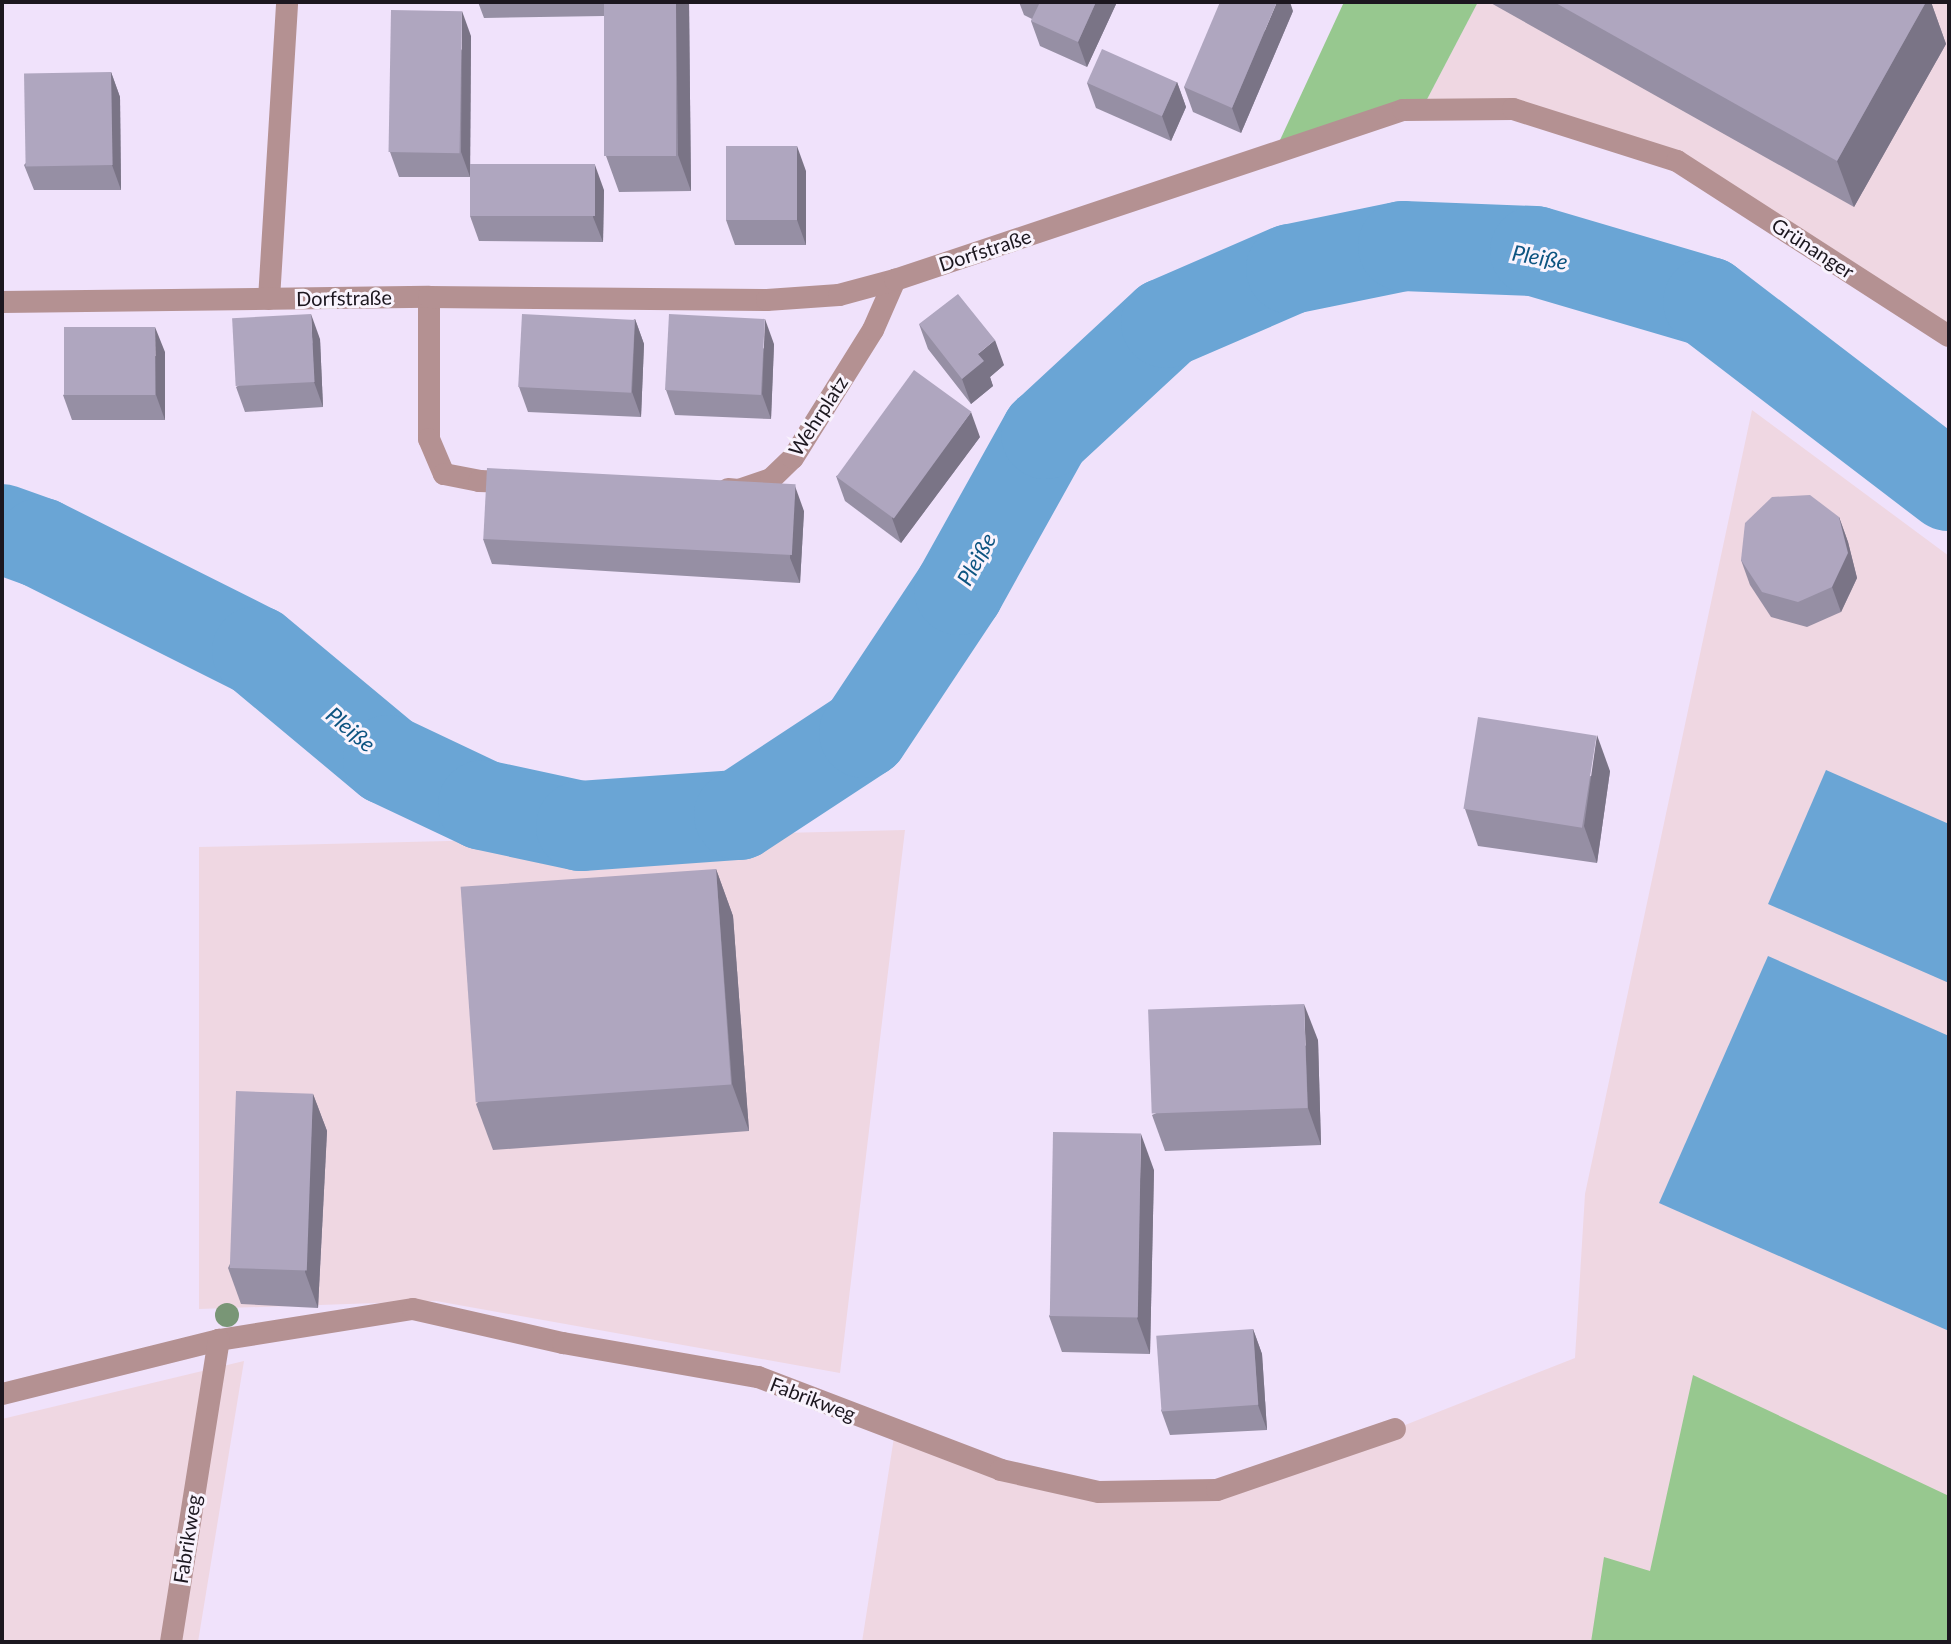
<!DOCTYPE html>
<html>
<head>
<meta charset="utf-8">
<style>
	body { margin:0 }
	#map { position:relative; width:1951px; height:1644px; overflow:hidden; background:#f0e2fb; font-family:Lato,sans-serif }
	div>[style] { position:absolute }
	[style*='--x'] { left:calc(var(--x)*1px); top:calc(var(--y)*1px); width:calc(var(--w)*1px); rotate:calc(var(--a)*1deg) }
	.commercial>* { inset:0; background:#efd7e2 }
	.forest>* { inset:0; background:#97c88f }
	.water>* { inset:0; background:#6aa5d5 }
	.river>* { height:90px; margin:-45px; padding:0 45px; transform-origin:45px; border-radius:45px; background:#6aa5d5 }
	.minor>* { height:22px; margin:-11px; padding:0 11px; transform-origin:11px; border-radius:11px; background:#b49192 }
	.tertiary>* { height:22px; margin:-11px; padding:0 11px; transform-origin:11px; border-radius:11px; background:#b49192 }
	.trees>* { width:24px; height:24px; margin:-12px; border-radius:50%; background:#799676 }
	.wall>* { inset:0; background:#968fa4 }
	.shaded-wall>* { inset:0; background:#7a7486 }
	.building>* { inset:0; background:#afa6bf; transform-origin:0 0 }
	span { translate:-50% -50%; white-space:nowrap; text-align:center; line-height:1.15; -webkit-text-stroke:6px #f9f3fd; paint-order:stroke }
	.street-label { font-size:20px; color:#1c171f }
	.water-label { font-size:22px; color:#0d5481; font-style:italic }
	.frame { position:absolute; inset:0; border:4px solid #1c171f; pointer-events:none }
</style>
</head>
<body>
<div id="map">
	<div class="commercial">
		<div style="clip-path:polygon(1478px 2px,1949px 2px,1949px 336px,1677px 161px,1513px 109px,1423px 107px)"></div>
		<div style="clip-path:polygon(1752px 410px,1949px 556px,1949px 1642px,862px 1642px,895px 1431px,1099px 1492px,1217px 1490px,1395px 1429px,1575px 1358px,1585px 1194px)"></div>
		<div style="clip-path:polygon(905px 830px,840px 1373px,436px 1301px,199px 1309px,199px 847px)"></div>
		<div style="clip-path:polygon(244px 1361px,198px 1642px,2px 1642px,2px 1419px)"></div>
	</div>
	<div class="forest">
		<div style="clip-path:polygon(1344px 2px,1478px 2px,1423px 107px,1274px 153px)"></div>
		<div style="clip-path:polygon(1693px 1375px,1949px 1496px,1949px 1642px,1591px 1642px,1604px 1557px,1650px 1571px)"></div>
	</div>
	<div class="water">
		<div style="clip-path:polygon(1826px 770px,1949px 824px,1949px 983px,1768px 904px)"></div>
		<div style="clip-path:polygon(1768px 956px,1949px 1036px,1949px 1331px,1659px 1203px)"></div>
	</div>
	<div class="river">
		<div style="--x:2;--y:529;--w:41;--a:19.7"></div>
		<div style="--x:41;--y:543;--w:241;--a:26.6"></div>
		<div style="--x:257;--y:651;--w:170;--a:39.8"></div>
		<div style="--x:388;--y:760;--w:105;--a:25.3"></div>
		<div style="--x:483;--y:805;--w:100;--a:12.1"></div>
		<div style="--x:581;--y:826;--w:158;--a:-4"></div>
		<div style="--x:739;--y:815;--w:149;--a:-33.3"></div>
		<div style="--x:864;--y:733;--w:172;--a:-56.4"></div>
		<div style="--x:959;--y:590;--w:179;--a:-60.9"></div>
		<div style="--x:1046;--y:434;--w:163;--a:-42.8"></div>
		<div style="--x:1166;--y:323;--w:136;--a:-23.4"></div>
		<div style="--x:1291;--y:269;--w:114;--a:-11.6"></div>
		<div style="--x:1403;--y:246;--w:132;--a:2.2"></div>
		<div style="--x:1535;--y:251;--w:180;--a:16.4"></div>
		<div style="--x:1708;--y:302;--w:303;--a:37.4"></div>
	</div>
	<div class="minor">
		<div style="--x:429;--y:297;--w:142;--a:90"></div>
		<div style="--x:429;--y:439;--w:38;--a:67"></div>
		<div style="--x:444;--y:474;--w:36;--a:11"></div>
		<div style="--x:479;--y:481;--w:35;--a:2"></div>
		<div style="--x:269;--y:299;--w:298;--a:-86.5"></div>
		<div style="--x:728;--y:489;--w:11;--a:5"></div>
		<div style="--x:739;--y:490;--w:34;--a:-19"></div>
		<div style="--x:771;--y:479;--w:30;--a:-44"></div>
		<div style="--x:793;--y:458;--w:151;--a:-58"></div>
		<div style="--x:873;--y:330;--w:55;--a:-66.3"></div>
		<div style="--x:2;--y:1394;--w:224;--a:-14"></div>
		<div style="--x:219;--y:1340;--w:196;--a:-9.1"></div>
		<div style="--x:413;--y:1309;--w:154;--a:12.8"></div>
		<div style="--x:563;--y:1343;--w:198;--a:9.9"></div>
		<div style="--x:758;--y:1377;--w:260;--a:20.9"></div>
		<div style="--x:1001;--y:1470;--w:100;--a:12.7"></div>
		<div style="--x:1099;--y:1492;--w:118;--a:-1"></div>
		<div style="--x:1217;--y:1490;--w:188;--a:-18.9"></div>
		<div style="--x:171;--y:1642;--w:306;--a:-81"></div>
	</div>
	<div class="tertiary">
		<div style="--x:2;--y:302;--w:427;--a:-0.7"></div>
		<div style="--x:429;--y:297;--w:338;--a:0.5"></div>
		<div style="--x:767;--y:300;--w:72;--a:-4"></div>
		<div style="--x:839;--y:295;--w:58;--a:-15"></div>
		<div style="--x:895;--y:280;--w:536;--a:-18.5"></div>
		<div style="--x:1403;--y:110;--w:110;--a:-0.5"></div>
		<div style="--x:1513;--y:109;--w:172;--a:17.6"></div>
		<div style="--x:1677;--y:161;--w:323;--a:32.8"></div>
	</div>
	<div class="trees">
		<div style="left:227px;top:1315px"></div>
	</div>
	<div class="wall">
		<div style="clip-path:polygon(478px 2px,689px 2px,691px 191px,619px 192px,606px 156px,604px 16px,484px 18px)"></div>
		<div style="clip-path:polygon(1019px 2px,1117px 2px,1087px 67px,1040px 46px,1031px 21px,1032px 19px,1024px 15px)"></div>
		<div style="clip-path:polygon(1489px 2px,1931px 2px,1946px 44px,1854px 207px)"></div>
		<div style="clip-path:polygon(1293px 11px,1241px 133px,1193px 112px,1184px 87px)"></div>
		<div style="clip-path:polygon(471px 36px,470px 177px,399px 177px,390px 152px)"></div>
		<div style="clip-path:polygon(111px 72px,120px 97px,121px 190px,34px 190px,24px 165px)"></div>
		<div style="clip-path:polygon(1177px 82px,1186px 107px,1171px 141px,1096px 108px,1087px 83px)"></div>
		<div style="clip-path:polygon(806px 171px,806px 245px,735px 245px,726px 220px)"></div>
		<div style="clip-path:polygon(604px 190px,603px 242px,479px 241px,470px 216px)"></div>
		<div style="clip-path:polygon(635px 319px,644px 344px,641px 417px,528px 412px,519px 387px)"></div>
		<div style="clip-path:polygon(919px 324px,1004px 365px,990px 377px,993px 386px,971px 404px,928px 349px)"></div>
		<div style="clip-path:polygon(320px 339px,323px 407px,245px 412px,236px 387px)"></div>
		<div style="clip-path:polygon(774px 344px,771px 419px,675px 415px,666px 390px)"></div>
		<div style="clip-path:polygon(165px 352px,165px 420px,72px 420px,63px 395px)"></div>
		<div style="clip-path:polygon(980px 437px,901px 543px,845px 501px,836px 476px)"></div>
		<div style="clip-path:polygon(804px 511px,800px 583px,492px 564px,483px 539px)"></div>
		<div style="clip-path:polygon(1839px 517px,1848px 542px,1857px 578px,1841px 612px,1807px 627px,1771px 617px,1750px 585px,1741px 560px)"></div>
		<div style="clip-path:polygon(1610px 771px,1597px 863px,1478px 846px,1465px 809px)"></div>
		<div style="clip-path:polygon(716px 869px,733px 916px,749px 1131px,493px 1150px,476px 1104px)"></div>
		<div style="clip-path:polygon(1318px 1040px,1321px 1145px,1165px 1151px,1152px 1115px)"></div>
		<div style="clip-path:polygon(313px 1094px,327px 1131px,318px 1308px,241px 1304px,228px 1268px)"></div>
		<div style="clip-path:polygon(1154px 1170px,1150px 1354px,1062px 1352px,1049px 1316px)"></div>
		<div style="clip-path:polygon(1253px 1329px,1262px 1354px,1267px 1430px,1170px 1435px,1161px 1410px)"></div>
	</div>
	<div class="shaded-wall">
		<div style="clip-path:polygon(676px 2px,689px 2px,691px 191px,678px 155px)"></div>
		<div style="clip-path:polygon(1096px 2px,1117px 2px,1087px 67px,1078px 42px)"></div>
		<div style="clip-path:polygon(1277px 2px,1290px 2px,1293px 11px,1241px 133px,1232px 108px)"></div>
		<div style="clip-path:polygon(1926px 2px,1931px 2px,1946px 44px,1854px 207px,1837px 161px)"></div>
		<div style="clip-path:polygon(462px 11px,471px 36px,470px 177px,461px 152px)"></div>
		<div style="clip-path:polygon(111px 72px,120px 97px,121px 190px,112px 165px)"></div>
		<div style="clip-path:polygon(1177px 82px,1186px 107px,1171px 141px,1162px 116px)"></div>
		<div style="clip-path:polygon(797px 146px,806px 171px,806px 245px,797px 220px)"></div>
		<div style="clip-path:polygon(595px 165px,604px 190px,603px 242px,593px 217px)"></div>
		<div style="clip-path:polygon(311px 314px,320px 339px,323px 407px,314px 382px)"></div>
		<div style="clip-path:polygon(635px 319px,644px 344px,641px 417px,632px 392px)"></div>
		<div style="clip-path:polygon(765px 319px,774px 344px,771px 419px,762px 394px)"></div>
		<div style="clip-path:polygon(155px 327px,165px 352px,165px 420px,156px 395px)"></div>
		<div style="clip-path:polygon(995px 340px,1004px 365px,990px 377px,993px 386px,971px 404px,962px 379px,978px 354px)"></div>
		<div style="clip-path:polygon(971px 412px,980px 437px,901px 543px,892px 518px)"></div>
		<div style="clip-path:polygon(795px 486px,804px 511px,800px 583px,790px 558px)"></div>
		<div style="clip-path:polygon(1839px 517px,1848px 542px,1857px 578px,1841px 612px,1832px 587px)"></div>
		<div style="clip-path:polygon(1597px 735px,1610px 771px,1597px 863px,1584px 826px)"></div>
		<div style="clip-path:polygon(716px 869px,733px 916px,749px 1131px,732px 1084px)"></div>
		<div style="clip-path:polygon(1304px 1004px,1318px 1040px,1321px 1145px,1308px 1108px)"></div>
		<div style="clip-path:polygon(313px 1094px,327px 1131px,318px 1308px,305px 1272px)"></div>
		<div style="clip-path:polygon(1141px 1134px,1154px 1170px,1150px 1354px,1137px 1318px)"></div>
		<div style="clip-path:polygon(1253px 1329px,1262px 1354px,1267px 1430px,1258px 1405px)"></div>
	</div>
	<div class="building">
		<div style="left:604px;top:2px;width:72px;height:154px"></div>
		<div style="clip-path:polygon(1040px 2px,1096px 2px,1078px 42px,1031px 21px)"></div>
		<div style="clip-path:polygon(1220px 2px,1277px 2px,1232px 108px,1184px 87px)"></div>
		<div style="clip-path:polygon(1554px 2px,1926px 2px,1837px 161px)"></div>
		<div style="left:391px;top:10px;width:71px;height:142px;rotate:1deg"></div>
		<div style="left:1102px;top:49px;width:82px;height:37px;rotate:24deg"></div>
		<div style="left:111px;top:72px;width:93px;height:87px;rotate:89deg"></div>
		<div style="left:726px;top:146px;width:71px;height:74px"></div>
		<div style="left:470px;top:164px;width:125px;height:52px"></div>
		<div style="clip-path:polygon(958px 294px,995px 340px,978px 354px,984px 361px,962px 379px,919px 324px)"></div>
		<div style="left:311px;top:314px;width:68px;height:79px;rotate:87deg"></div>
		<div style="left:522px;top:314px;width:113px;height:73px;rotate:3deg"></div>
		<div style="left:669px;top:314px;width:96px;height:76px;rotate:3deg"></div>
		<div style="left:64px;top:327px;width:91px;height:68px"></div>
		<div style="left:914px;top:370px;width:71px;height:132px;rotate:36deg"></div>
		<div style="left:487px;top:468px;width:309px;height:71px;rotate:3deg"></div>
		<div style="clip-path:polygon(1810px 495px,1839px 517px,1848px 553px,1832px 587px,1798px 602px,1762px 592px,1741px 560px,1745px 523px,1772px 497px)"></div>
		<div style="left:1478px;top:717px;width:120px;height:93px;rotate:9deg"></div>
		<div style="left:716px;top:869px;width:216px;height:256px;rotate:86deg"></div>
		<div style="left:1304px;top:1004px;width:104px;height:156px;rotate:88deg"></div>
		<div style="left:236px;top:1091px;width:77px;height:177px;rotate:2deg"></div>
		<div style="left:1053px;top:1132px;width:88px;height:184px;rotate:1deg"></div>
		<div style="left:1253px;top:1329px;width:76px;height:97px;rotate:86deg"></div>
	</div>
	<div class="street-label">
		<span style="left:1813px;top:248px;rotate:33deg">Grünanger</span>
		<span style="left:985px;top:250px;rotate:-18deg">Dorfstraße</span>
		<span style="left:344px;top:298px;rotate:-1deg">Dorfstraße</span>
		<span style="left:818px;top:416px;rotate:-57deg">Wehrplatz</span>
		<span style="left:813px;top:1399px;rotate:21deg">Fabrikweg</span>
		<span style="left:187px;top:1539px;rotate:-81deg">Fabrikweg</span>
	</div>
	<div class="water-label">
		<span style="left:1540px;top:257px;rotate:10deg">Pleiße</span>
		<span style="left:976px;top:559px;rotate:-61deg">Pleiße</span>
		<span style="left:351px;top:729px;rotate:40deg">Pleiße</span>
	</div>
	<div class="frame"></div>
</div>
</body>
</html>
